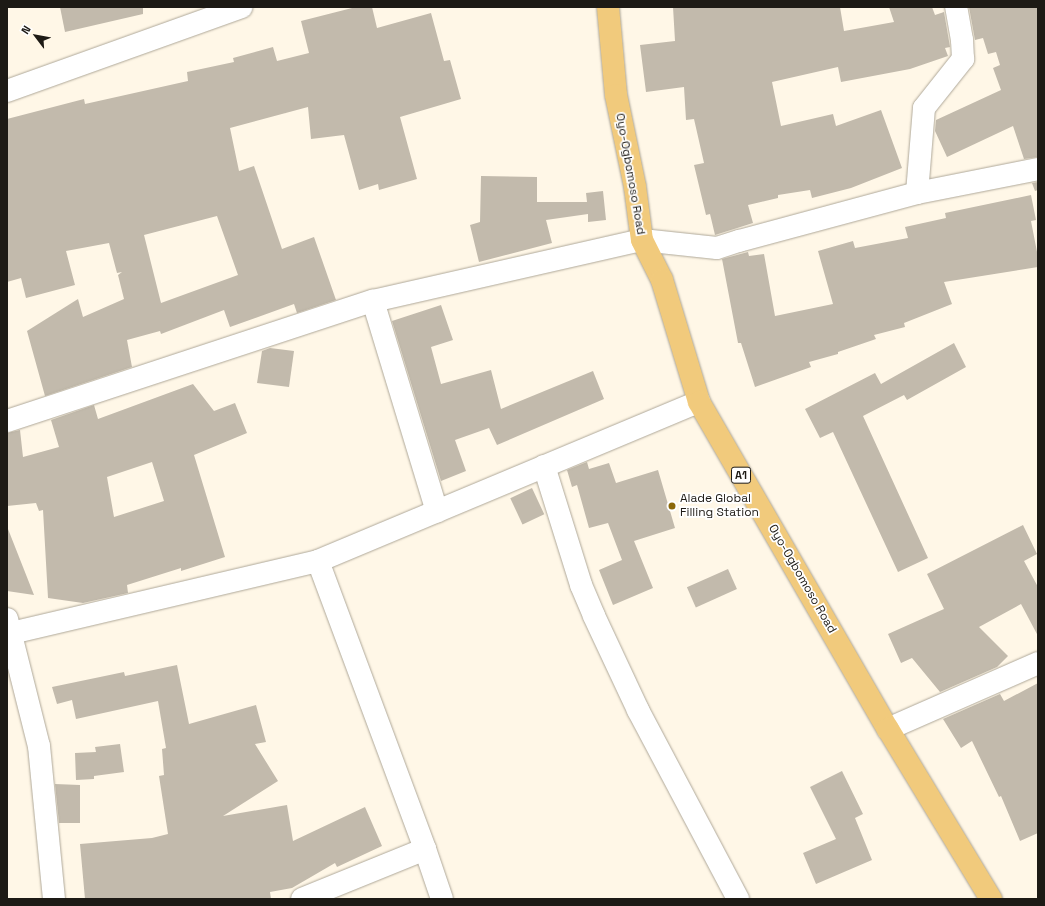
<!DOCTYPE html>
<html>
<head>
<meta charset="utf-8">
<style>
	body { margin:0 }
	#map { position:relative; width:1045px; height:906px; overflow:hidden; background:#fff7e7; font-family:"Space Grotesk",sans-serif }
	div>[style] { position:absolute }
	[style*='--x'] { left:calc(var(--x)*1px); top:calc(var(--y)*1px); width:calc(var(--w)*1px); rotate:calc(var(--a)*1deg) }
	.building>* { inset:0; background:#c2baac; transform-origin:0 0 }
	.roads { filter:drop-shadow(0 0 1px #afa899) drop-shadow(0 0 1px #afa899) }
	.minor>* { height:22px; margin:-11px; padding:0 11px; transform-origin:11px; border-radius:11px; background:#fff }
	.highway>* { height:22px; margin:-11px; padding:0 11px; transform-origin:11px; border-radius:11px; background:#f1ca7c }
	.dots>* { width:11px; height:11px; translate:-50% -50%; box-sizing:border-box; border:2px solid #fff; border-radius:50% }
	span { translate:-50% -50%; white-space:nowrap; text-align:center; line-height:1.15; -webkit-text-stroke:3.5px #fff; paint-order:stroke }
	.shield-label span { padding:1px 3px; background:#fff; border:1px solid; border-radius:3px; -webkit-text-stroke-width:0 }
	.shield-label { font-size:11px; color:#1d1a15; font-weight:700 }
	.street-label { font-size:12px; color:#1d1a15 }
	.poi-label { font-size:12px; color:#1d1a15 }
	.left { translate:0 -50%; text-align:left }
	.frame { position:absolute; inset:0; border:8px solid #1d1a15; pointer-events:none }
	.north { position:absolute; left:16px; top:16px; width:40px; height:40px; -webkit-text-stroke:3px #fff; paint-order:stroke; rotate:302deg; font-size:11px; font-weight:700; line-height:16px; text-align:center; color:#1d1a15 }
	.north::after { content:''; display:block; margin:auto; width:14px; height:18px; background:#1d1a15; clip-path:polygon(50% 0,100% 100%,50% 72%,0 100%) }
</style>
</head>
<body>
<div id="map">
	<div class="building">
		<div style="clip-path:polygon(60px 7px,143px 7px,143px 14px,65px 32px)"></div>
		<div style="clip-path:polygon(evenodd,356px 7px,372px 7px,377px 28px,431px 13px,444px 61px,450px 60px,461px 99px,400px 117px,417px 179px,379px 190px,378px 184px,359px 190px,344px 135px,311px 139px,308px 107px,230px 128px,239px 171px,254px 166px,282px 249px,314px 237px,336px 300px,297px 313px,294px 304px,230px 327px,224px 310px,161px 334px,160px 331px,127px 340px,132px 367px,45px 396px,27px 331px,78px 299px,83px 317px,124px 299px,118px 275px,122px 272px,117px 273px,109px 243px,66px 251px,75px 285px,26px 298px,21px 278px,7px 282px,7px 119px,84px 99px,85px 104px,188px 81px,187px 72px,234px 62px,233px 58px,273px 47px,277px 61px,309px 53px,301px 21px,356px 7px,217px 216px,238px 275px,161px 303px,144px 235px,217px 216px)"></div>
		<div style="clip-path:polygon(673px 7px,840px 7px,844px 31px,894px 22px,889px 7px,932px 7px,935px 15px,944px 12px,950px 47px,945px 48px,948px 56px,910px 69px,841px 82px,838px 67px,772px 82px,781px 126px,833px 114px,836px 126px,881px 110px,902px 168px,851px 188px,812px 198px,810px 190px,778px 195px,778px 198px,748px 205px,753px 223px,715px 235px,710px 214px,706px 215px,694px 165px,704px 163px,694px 119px,686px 120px,684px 87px,646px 92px,640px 45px,675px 41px)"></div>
		<div style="clip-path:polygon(969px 7px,1038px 7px,1038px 157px,1024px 159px,1013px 126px,947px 157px,935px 131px,936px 120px,1001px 90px,993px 68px,1000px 65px,996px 52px,988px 54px,983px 38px,975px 40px)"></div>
		<div style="clip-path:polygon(481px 176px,537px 177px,537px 202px,587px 202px,586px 193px,603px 191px,606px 220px,588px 222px,588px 214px,546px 220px,552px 243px,479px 262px,470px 225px,480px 222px)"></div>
		<div style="clip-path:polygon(1038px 182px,1038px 190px,1035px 191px,1032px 183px)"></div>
		<div style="clip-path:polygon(1031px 195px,1036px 220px,1031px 221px,1038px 257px,1038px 267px,944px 282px,952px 304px,904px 323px,905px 327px,874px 335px,876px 339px,838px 352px,838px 354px,809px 362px,811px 367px,755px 387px,741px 343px,738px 343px,722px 259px,748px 252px,749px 256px,764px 254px,775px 316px,833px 304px,818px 251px,853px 241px,855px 248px,908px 238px,905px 227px,946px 218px,945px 213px)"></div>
		<div style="clip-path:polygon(441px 305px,453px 340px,431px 347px,441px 384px,491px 370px,501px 409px,593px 371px,604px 399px,497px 445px,489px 428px,455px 440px,466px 471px,441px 481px,392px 321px)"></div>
		<div style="clip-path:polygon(954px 343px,966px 367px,907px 400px,904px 395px,863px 416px,928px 558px,898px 572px,833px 432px,820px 438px,805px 409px,875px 373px,881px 384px)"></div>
		<div style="clip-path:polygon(270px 348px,294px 351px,289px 387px,257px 383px,262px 351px)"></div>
		<div style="clip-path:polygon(evenodd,193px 384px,214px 411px,235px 403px,247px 433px,194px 455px,225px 557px,181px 571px,181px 568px,127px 585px,128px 593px,83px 603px,48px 598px,43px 510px,39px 511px,36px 503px,7px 506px,7px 433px,20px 430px,23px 457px,59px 447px,51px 420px,94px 405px,98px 419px,193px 384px,152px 462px,164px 501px,114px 517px,107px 477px,152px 462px)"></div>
		<div style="clip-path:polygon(587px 462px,589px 469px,609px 463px,616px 483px,658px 470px,675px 528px,634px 541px,653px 588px,613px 605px,599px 570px,622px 560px,608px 523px,589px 528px,577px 485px,572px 487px,567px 470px)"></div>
		<div style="left:532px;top:488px;width:29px;height:24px;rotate:65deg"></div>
		<div style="clip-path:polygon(1023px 525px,1037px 554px,1024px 561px,1038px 587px,1038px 636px,1021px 604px,979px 627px,1008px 656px,997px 667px,940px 692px,912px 658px,901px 663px,888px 634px,944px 609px,927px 574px)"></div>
		<div style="clip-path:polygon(7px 529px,8px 529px,34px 595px,7px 591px)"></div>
		<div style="left:728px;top:569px;width:22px;height:45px;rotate:66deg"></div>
		<div style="clip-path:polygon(177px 665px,189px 724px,256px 705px,266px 742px,255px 744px,278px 781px,223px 816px,287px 805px,293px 841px,365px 807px,382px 846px,337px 867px,335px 863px,292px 888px,270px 892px,271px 899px,85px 899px,80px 844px,152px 838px,168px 834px,159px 776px,164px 775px,162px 749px,166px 748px,158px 701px,76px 719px,72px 700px,57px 704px,52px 687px,124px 672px,125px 676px)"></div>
		<div style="clip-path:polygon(1038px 683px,1038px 833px,1020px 841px,1001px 796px,999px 797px,972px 741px,961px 748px,943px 719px,1000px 694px,1004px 701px)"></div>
		<div style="clip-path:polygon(120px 744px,124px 772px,94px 776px,94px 779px,76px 780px,75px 753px,96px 752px,95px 747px)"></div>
		<div style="clip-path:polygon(842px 771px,863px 814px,855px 818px,872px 860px,816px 884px,803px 853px,836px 839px,810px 787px)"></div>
		<div style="clip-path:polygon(55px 784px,80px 785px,80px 823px,59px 823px)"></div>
	</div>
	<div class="roads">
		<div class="minor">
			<div style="--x:7;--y:91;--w:249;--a:-19.7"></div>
			<div style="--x:917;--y:193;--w:85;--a:-85.3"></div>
			<div style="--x:924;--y:108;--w:63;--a:-51.5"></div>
			<div style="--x:963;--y:59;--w:19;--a:-93"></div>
			<div style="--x:962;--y:40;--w:34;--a:-100"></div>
			<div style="--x:373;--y:301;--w:220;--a:73.1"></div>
			<div style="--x:7;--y:421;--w:385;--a:-18.2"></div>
			<div style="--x:373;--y:301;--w:276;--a:-12.8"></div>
			<div style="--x:642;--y:240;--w:75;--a:6.1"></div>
			<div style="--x:717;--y:248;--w:23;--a:-18"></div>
			<div style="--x:739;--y:241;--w:184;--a:-15.1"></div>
			<div style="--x:917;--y:193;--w:123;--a:-11.2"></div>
			<div style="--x:544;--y:466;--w:125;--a:72.7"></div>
			<div style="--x:581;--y:585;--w:34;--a:67"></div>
			<div style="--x:594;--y:616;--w:104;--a:64.9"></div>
			<div style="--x:638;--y:710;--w:214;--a:62.1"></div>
			<div style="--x:318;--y:561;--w:307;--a:69.6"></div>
			<div style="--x:425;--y:849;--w:53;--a:71.2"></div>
			<div style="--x:7;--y:619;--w:131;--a:75.9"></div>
			<div style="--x:39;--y:746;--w:154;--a:84.4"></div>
			<div style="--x:7;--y:634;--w:319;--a:-13.2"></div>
			<div style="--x:318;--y:561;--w:413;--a:-22.7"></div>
			<div style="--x:888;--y:729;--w:164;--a:-23.7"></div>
			<div style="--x:302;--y:899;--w:133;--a:-22.1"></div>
		</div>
		<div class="highway">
			<div style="--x:608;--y:7;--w:88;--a:84.8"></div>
			<div style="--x:616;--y:95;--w:94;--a:78.3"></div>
			<div style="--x:635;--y:187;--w:53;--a:82.5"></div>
			<div style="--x:642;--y:240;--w:45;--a:63.4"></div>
			<div style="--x:662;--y:280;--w:127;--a:73.1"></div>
			<div style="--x:699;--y:402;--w:378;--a:60"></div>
			<div style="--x:888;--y:729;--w:199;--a:58.8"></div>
		</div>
	</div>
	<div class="dots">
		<div style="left:672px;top:506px;background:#8c6809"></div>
	</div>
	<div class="shield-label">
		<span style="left:741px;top:475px">A1</span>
	</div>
	<div class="street-label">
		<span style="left:630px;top:174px;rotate:80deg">Oyo-Ogbomoso Road</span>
		<span style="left:802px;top:579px;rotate:60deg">Oyo-Ogbomoso Road</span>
	</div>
	<div class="poi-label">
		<span class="left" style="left:680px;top:506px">Alade Global<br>Filling Station</span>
	</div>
	<div class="frame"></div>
	<div class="north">N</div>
</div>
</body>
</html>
